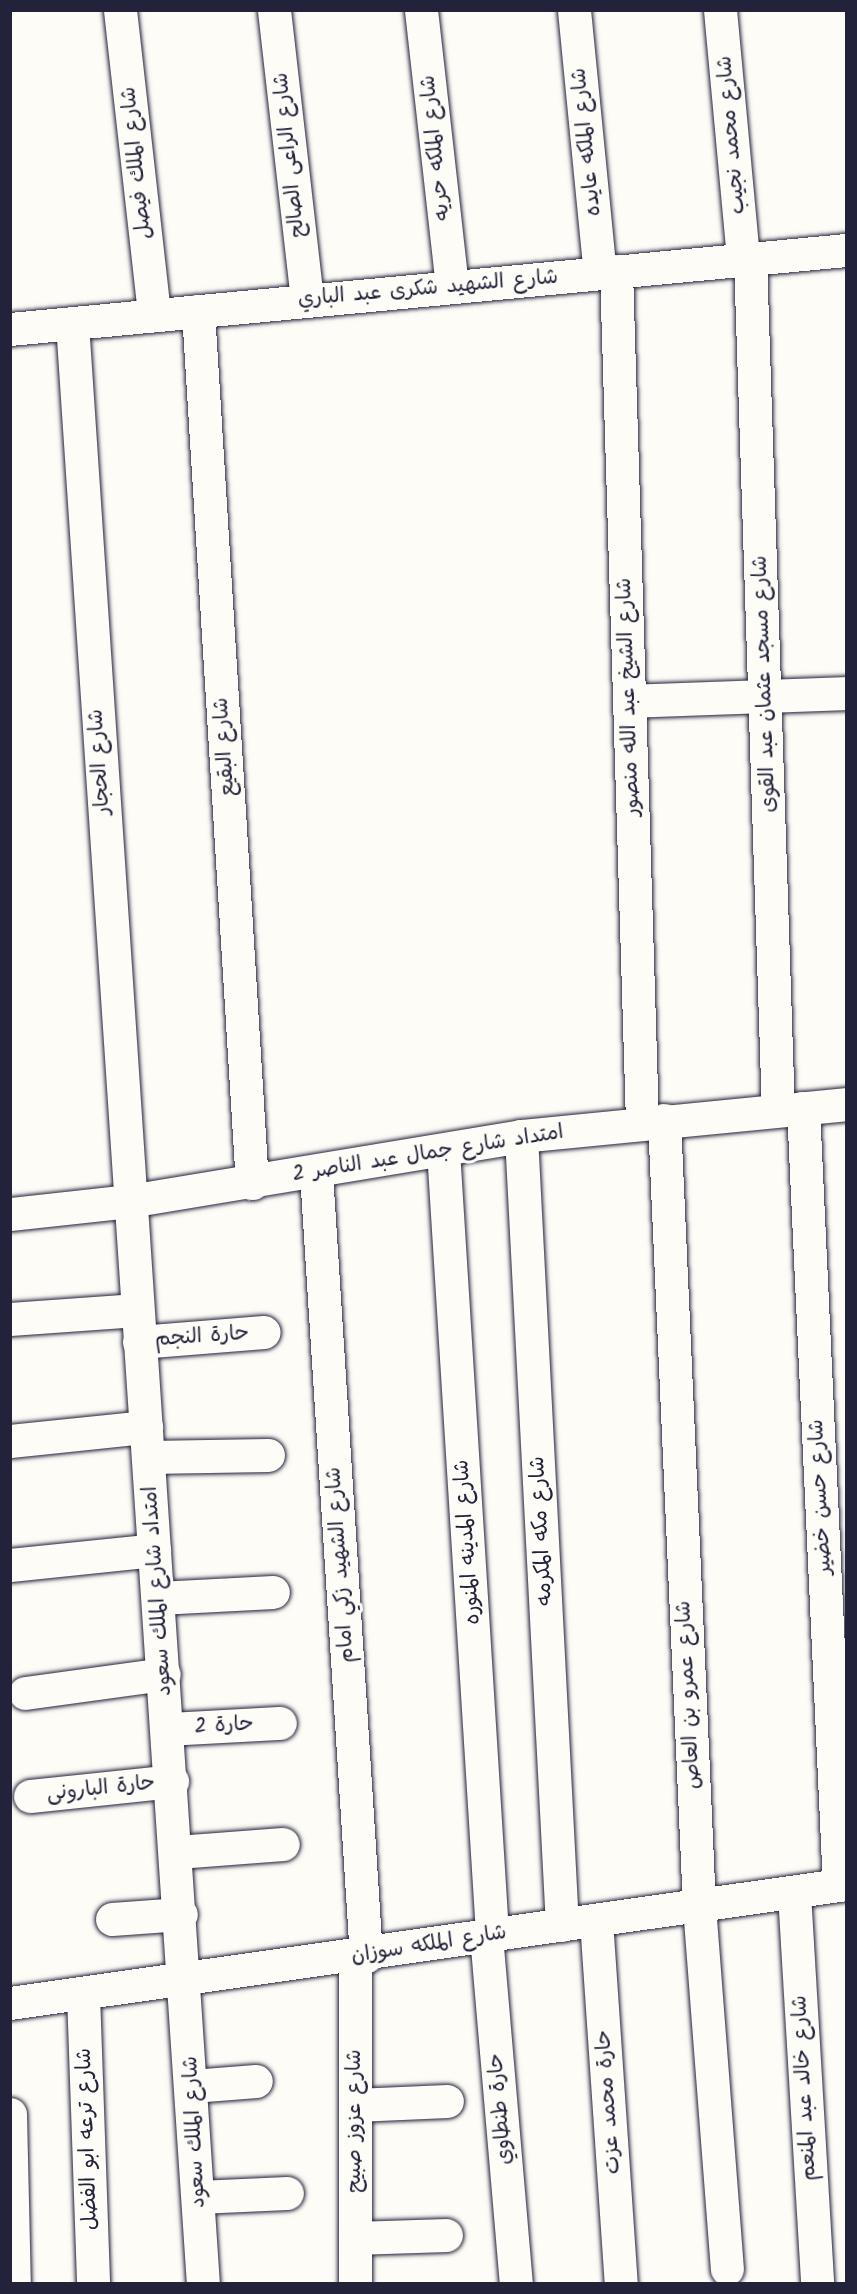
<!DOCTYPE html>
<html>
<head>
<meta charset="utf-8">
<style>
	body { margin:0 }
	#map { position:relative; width:857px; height:2294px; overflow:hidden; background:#fdfcf7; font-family:Kalam,"Playpen Sans Arabic",sans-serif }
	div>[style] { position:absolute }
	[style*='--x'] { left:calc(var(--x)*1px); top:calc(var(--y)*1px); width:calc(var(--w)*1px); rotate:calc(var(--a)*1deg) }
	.roads { filter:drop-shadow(0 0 2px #22223b) drop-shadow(0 0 2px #22223b) }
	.minor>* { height:33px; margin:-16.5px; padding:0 16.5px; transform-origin:16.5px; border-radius:16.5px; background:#fdfcf7 }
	span { translate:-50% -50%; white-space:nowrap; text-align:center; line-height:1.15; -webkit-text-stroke:6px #fdfcf7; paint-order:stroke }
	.street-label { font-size:21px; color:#22223b }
	.frame { position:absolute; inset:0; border:12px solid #22223b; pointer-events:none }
</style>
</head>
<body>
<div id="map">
	<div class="roads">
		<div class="minor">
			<div style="--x:120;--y:10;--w:307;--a:83.6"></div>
			<div style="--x:274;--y:10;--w:292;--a:83.5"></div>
			<div style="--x:421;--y:10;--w:278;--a:83.6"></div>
			<div style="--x:574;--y:10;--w:264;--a:84.4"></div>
			<div style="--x:720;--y:10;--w:250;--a:84.7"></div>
			<div style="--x:750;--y:259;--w:851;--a:88.12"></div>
			<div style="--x:616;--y:271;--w:852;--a:88.25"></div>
			<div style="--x:198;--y:311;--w:874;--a:86.46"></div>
			<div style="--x:72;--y:323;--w:1965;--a:86.18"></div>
			<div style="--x:10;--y:329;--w:840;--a:-5.4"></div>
			<div style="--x:629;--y:701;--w:217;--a:-2.1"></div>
			<div style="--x:803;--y:1108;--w:778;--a:87.35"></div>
			<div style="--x:664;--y:1120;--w:787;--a:87.45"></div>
			<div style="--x:699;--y:1906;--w:364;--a:85.6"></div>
			<div style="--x:521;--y:1136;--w:790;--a:87.03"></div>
			<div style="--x:443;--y:1150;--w:786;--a:86.42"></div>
			<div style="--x:316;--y:1173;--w:785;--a:86.35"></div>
			<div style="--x:10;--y:1214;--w:120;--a:-6.2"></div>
			<div style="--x:129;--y:1201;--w:397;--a:-9.4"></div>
			<div style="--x:521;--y:1136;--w:327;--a:-5.6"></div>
			<div style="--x:10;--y:1319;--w:127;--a:-4.1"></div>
			<div style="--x:139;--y:1342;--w:125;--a:-4.6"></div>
			<div style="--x:10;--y:1441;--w:137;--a:-5.9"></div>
			<div style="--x:148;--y:1457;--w:120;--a:-1"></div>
			<div style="--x:10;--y:1565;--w:145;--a:-5.9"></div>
			<div style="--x:158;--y:1598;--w:115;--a:-3"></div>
			<div style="--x:25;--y:1693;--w:140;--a:-7.8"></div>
			<div style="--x:168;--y:1729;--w:112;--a:-3.1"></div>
			<div style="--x:30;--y:1796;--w:143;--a:-6"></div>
			<div style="--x:177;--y:1852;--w:106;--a:-4.3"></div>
			<div style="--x:794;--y:1893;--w:392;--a:86.6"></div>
			<div style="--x:112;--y:1919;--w:69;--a:-4.1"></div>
			<div style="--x:596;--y:1920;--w:365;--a:86.1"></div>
			<div style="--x:486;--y:1935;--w:350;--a:85.1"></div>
			<div style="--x:355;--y:1958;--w:326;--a:90"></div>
			<div style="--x:83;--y:1994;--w:290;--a:88"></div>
			<div style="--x:10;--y:2003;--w:844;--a:-8.1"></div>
			<div style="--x:192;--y:2086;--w:64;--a:-4.5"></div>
			<div style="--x:355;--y:2105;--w:92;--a:-2.5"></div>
			<div style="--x:10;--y:2114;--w:170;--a:88.7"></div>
			<div style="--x:198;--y:2197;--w:89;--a:-2.6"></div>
			<div style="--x:355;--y:2238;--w:91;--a:-1.9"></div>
		</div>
	</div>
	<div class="street-label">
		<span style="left:732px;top:135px;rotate:-95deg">شارع محمد نجيب</span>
		<span style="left:587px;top:142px;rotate:-96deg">شارع الملكه عايده</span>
		<span style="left:436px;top:148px;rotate:-96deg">شارع الملكه حريه</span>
		<span style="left:290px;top:155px;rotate:-96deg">شارع الراعى الصالح</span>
		<span style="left:137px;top:163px;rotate:-96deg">شارع الملك فيصل</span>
		<span style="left:428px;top:289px;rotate:-5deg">شارع الشهيد شكرى عبد الباري</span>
		<span style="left:765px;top:684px;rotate:-92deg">شارع مسجد عثمان عبد القوى</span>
		<span style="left:629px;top:697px;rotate:-92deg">شارع الشيخ عبد الله منصور</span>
		<span style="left:225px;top:747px;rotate:-94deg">شارع البقيع</span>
		<span style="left:100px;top:762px;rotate:-94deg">شارع الحجار</span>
		<span style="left:428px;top:1154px;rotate:-9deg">امتداد شارع جمال عبد الناصر 2</span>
		<span style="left:202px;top:1337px;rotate:-4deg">حارة النجم</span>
		<span style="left:821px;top:1497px;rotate:-93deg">شارع حسن خضير</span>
		<span style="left:542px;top:1531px;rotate:-93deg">شارع مكه المكرمه</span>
		<span style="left:468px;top:1542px;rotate:-94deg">شارع المدينه المنوره</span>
		<span style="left:341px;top:1565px;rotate:-94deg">شارع الشهيد زكي امام</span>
		<span style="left:158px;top:1591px;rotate:-94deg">امتداد شارع الملك سعود</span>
		<span style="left:689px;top:1695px;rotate:-93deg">شارع عمرو بن العاص</span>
		<span style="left:224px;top:1726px;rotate:-3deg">حارة 2</span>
		<span style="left:101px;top:1789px;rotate:-6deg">حارة البارونى</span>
		<span style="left:429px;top:1945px;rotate:-9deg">شارع الملكه سوزان</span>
		<span style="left:805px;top:2088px;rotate:-93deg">شارع خالد عبد المنعم</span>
		<span style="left:609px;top:2102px;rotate:-94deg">حارة محمد عزت</span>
		<span style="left:501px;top:2109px;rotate:-95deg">حارة طنطاوي</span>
		<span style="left:355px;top:2121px;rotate:-90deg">شارع عزوز صبيح</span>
		<span style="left:195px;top:2132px;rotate:-93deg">شارع الملك سعود</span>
		<span style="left:88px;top:2139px;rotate:-92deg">شارع ترعه ابو الفضل</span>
	</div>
	<div class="frame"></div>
</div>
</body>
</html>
